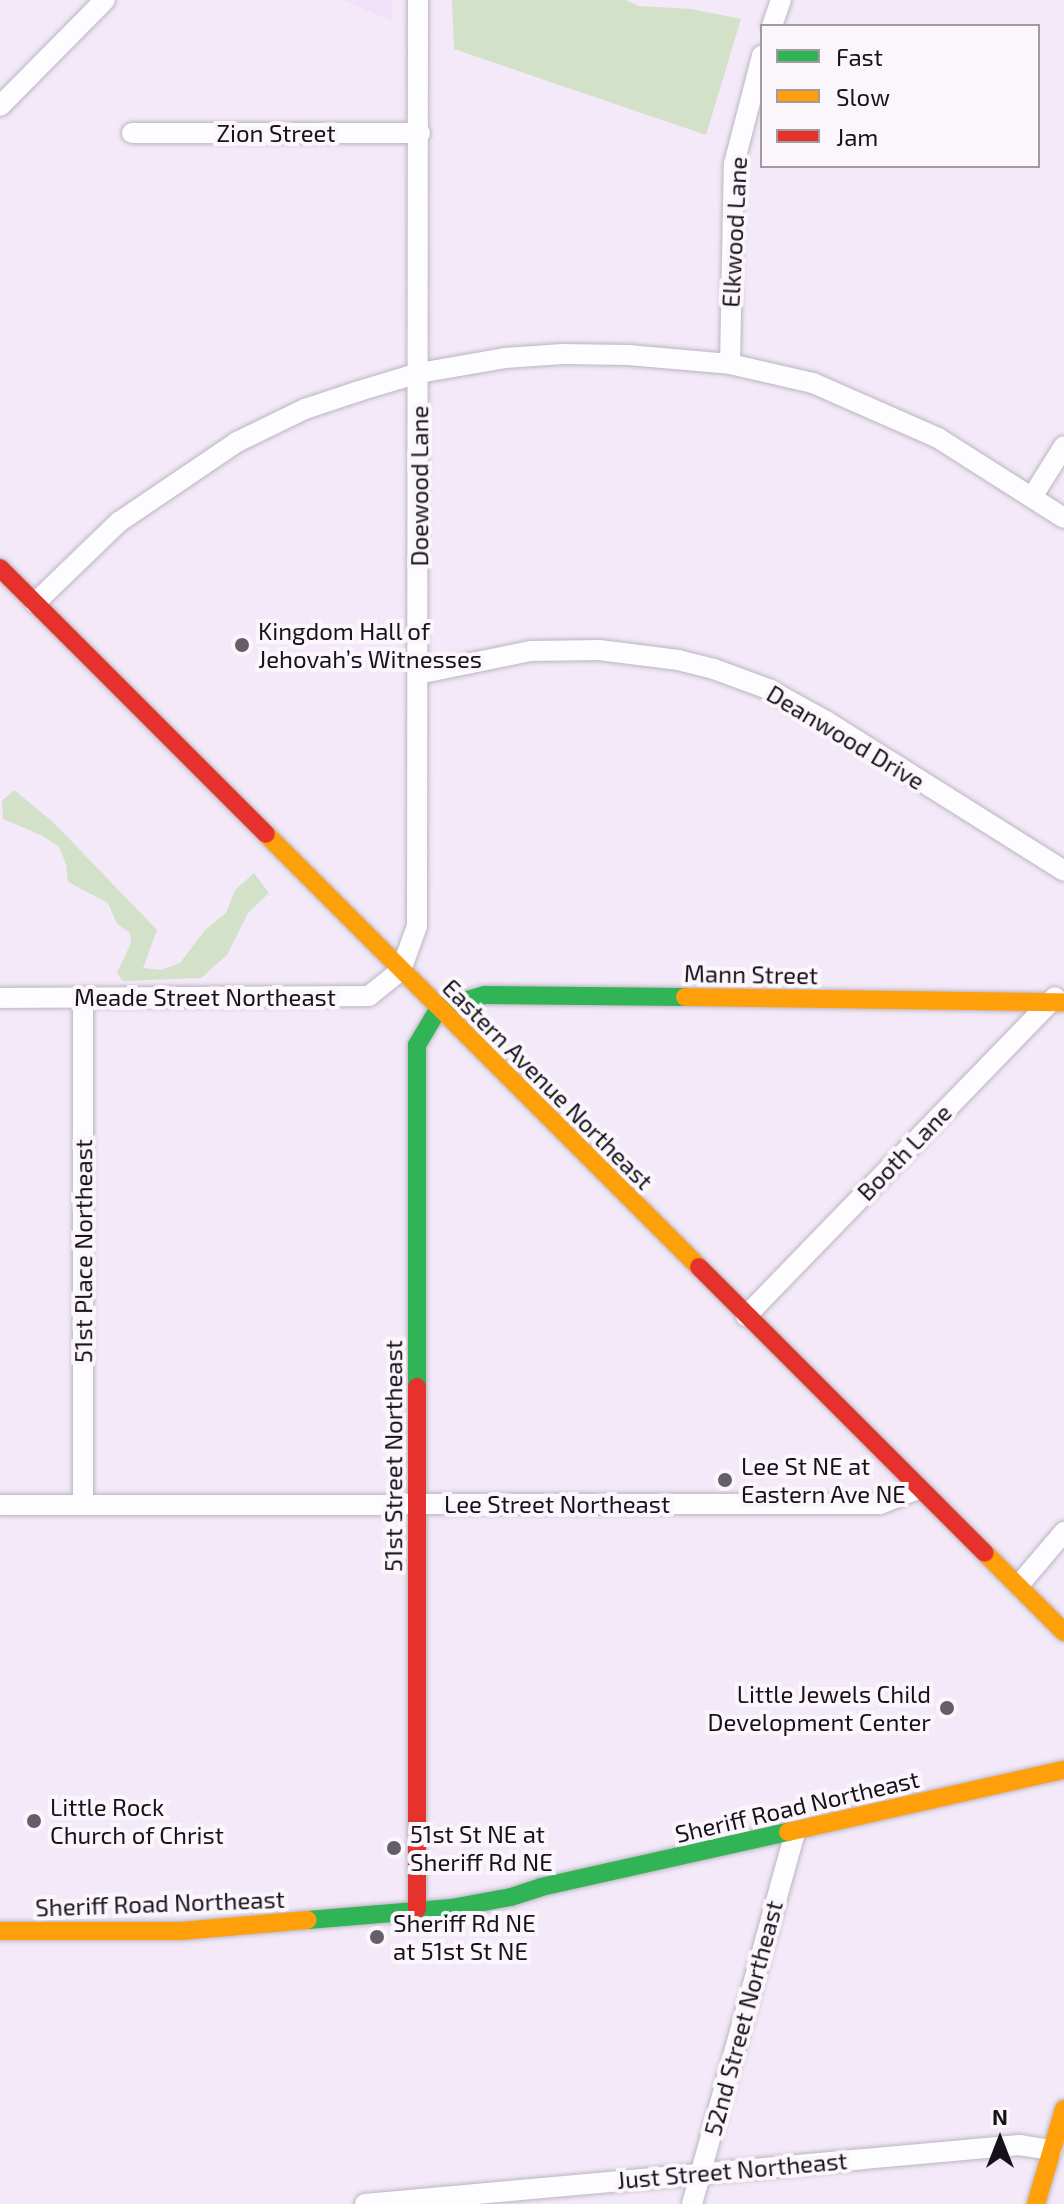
<!DOCTYPE html>
<html>
<head>
<meta charset="utf-8">
<style>
	body { margin:0 }
	#map { position:relative; width:1064px; height:2204px; overflow:hidden; background:#f3e9f8; font-family:"Exo 2",sans-serif }
	div>[style] { position:absolute }
	[style*='--x'] { left:calc(var(--x)*1px); top:calc(var(--y)*1px); width:calc(var(--w)*1px); rotate:calc(var(--a)*1deg) }
	.built>* { inset:0; background:#f1e0fa }
	.green>* { inset:0; background:#d3e1c8 }
	.roads { filter:drop-shadow(0 0 2px #bcb5c0) drop-shadow(0 0 2px #bcb5c0) }
	.street>* { height:20px; margin:-10px; padding:0 10px; transform-origin:10px; border-radius:10px; background:#fdfcfe }
	.fast>* { height:18px; margin:-9px; padding:0 9px; transform-origin:9px; border-radius:9px; background:#30b455 }
	.slow>* { height:18px; margin:-9px; padding:0 9px; transform-origin:9px; border-radius:9px; background:#ff9f0a }
	.jam>* { height:18px; margin:-9px; padding:0 9px; transform-origin:9px; border-radius:9px; background:#e5322d }
	.dots>* { width:22px; height:22px; translate:-50% -50%; box-sizing:border-box; border:4px solid #faf6fb; border-radius:50% }
	span { translate:-50% -50%; white-space:nowrap; text-align:center; line-height:1.15; -webkit-text-stroke:8px #faf6fb; paint-order:stroke }
	.street-label { font-size:24px; color:#18111b }
	.poi-label { font-size:24px; color:#18111b }
	.left { translate:0 -50%; text-align:left }
	.right { translate:-100% -50%; text-align:right }
	.legend { position:absolute; left:760px; top:24px; width:280px; height:144px; box-sizing:border-box; background:#faf6fb; border:2px solid #a09aa1; margin:0; padding:10px 14px; list-style:none; font-size:24px; color:#18111b }
	.legend li { display:flex; align-items:center; gap:16px; height:40px }
	.legend b { width:40px; border:2px solid #a09aa1 }
	.north { position:absolute; left:960px; top:2100px; width:80px; height:80px; -webkit-text-stroke:6px #faf6fb; paint-order:stroke; rotate:0deg; font-size:22px; font-weight:700; line-height:32px; text-align:center; color:#18111b }
	.north::after { content:''; display:block; margin:auto; width:28px; height:36px; background:#18111b; clip-path:polygon(50% 0,100% 100%,50% 72%,0 100%) }
</style>
</head>
<body>
<div id="map">
	<div class="built">
		<div style="clip-path:polygon(343px 0,392px 0,392px 21px)"></div>
	</div>
	<div class="green">
		<div style="clip-path:polygon(452px 0,626px 0,638px 6px,691px 9px,741px 19px,706px 135px,454px 49px)"></div>
		<div style="clip-path:polygon(14px 790px,53px 822px,157px 930px,143px 968px,161px 970px,180px 963px,205px 930px,226px 913px,235px 890px,254px 873px,269px 893px,248px 913px,227px 955px,201px 978px,123px 981px,117px 973px,131px 943px,130px 933px,117px 924px,108px 903px,68px 882px,66px 864px,59px 847px,43px 836px,3px 819px,2px 801px)"></div>
	</div>
	<div class="roads">
		<div class="street">
			<div style="--x:772;--y:26;--w:28;--a:-71"></div>
			<div style="--x:0;--y:106;--w:149;--a:-45.3"></div>
			<div style="--x:132;--y:133;--w:288;--a:0"></div>
			<div style="--x:730;--y:364;--w:200;--a:-88.9"></div>
			<div style="--x:734;--y:164;--w:112;--a:-75.5"></div>
			<div style="--x:1032;--y:497;--w:60;--a:-57.9"></div>
			<div style="--x:35;--y:603;--w:117;--a:-44"></div>
			<div style="--x:119;--y:522;--w:143;--a:-34.1"></div>
			<div style="--x:237;--y:442;--w:76;--a:-25.9"></div>
			<div style="--x:305;--y:409;--w:57;--a:-18.4"></div>
			<div style="--x:359;--y:391;--w:63;--a:-16.7"></div>
			<div style="--x:419;--y:373;--w:87;--a:-9.9"></div>
			<div style="--x:505;--y:358;--w:58;--a:-3.9"></div>
			<div style="--x:563;--y:354;--w:65;--a:0.9"></div>
			<div style="--x:628;--y:355;--w:102;--a:5"></div>
			<div style="--x:730;--y:364;--w:85;--a:12.9"></div>
			<div style="--x:813;--y:383;--w:137;--a:23.7"></div>
			<div style="--x:938;--y:438;--w:149;--a:32.4"></div>
			<div style="--x:418;--y:674;--w:115;--a:-11.5"></div>
			<div style="--x:531;--y:651;--w:68;--a:-0.8"></div>
			<div style="--x:599;--y:650;--w:80;--a:7.2"></div>
			<div style="--x:678;--y:660;--w:37;--a:14"></div>
			<div style="--x:714;--y:669;--w:58;--a:20.3"></div>
			<div style="--x:768;--y:689;--w:66;--a:28.9"></div>
			<div style="--x:826;--y:721;--w:281;--a:32.2"></div>
			<div style="--x:0;--y:998;--w:369;--a:-0.3"></div>
			<div style="--x:369;--y:996;--w:41;--a:-39.1"></div>
			<div style="--x:401;--y:970;--w:47;--a:-70"></div>
			<div style="--x:417;--y:926;--w:926;--a:-89.94"></div>
			<div style="--x:83;--y:998;--w:507;--a:90"></div>
			<div style="--x:746;--y:1316;--w:444;--a:-45.9"></div>
			<div style="--x:0;--y:1505;--w:880;--a:-0.07"></div>
			<div style="--x:880;--y:1504;--w:41;--a:-21.5"></div>
			<div style="--x:1019;--y:1585;--w:70;--a:-49.7"></div>
			<div style="--x:365;--y:2204;--w:657;--a:-5.15"></div>
			<div style="--x:1019;--y:2145;--w:33;--a:9"></div>
			<div style="--x:692;--y:2204;--w:386;--a:-74.5"></div>
		</div>
		<div class="fast">
			<div style="--x:417;--y:1387;--w:342;--a:-90"></div>
			<div style="--x:417;--y:1045;--w:43;--a:-59.3"></div>
			<div style="--x:439;--y:1008;--w:48;--a:-15.8"></div>
			<div style="--x:485;--y:995;--w:200;--a:0.6"></div>
			<div style="--x:308;--y:1920;--w:144;--a:-4.8"></div>
			<div style="--x:451;--y:1908;--w:61;--a:-10.4"></div>
			<div style="--x:511;--y:1897;--w:32;--a:-18"></div>
			<div style="--x:541;--y:1887;--w:253;--a:-12.6"></div>
		</div>
		<div class="slow">
			<div style="--x:266;--y:834;--w:612;--a:45"></div>
			<div style="--x:685;--y:997;--w:379;--a:0.8"></div>
			<div style="--x:985;--y:1553;--w:112;--a:45"></div>
			<div style="--x:788;--y:1832;--w:283;--a:-12.7"></div>
			<div style="--x:0;--y:1931;--w:181;--a:0"></div>
			<div style="--x:181;--y:1931;--w:127;--a:-5"></div>
			<div style="--x:1036;--y:2204;--w:99;--a:-73.6"></div>
		</div>
		<div class="jam">
			<div style="--x:0;--y:568;--w:376;--a:45"></div>
			<div style="--x:699;--y:1267;--w:404;--a:45"></div>
			<div style="--x:417;--y:1387;--w:522;--a:90"></div>
		</div>
	</div>
	<div class="dots">
		<div style="left:242px;top:645px;background:#655d68"></div>
		<div style="left:725px;top:1480px;background:#655d68"></div>
		<div style="left:947px;top:1708px;background:#655d68"></div>
		<div style="left:34px;top:1821px;background:#655d68"></div>
		<div style="left:394px;top:1848px;background:#655d68"></div>
		<div style="left:377px;top:1937px;background:#655d68"></div>
	</div>
	<div class="street-label">
		<span style="left:276px;top:133px">Zion Street</span>
		<span style="left:734px;top:232px;rotate:-87deg">Elkwood Lane</span>
		<span style="left:419px;top:486px;rotate:-90deg">Doewood Lane</span>
		<span style="left:846px;top:737px;rotate:31deg">Deanwood Drive</span>
		<span style="left:751px;top:974px;rotate:1deg">Mann Street</span>
		<span style="left:205px;top:997px">Meade Street Northeast</span>
		<span style="left:548px;top:1084px;rotate:45deg">Eastern Avenue Northeast</span>
		<span style="left:904px;top:1152px;rotate:-46deg">Booth Lane</span>
		<span style="left:83px;top:1251px;rotate:-90deg">51st Place Northeast</span>
		<span style="left:393px;top:1456px;rotate:-90deg">51st Street Northeast</span>
		<span style="left:557px;top:1504px">Lee Street Northeast</span>
		<span style="left:797px;top:1806px;rotate:-13deg">Sheriff Road Northeast</span>
		<span style="left:160px;top:1903px;rotate:-2deg">Sheriff Road Northeast</span>
		<span style="left:743px;top:2018px;rotate:-75deg">52nd Street Northeast</span>
		<span style="left:732px;top:2170px;rotate:-5deg">Just Street Northeast</span>
	</div>
	<div class="poi-label">
		<span class="left" style="left:258px;top:645px">Kingdom Hall of<br>Jehovah’s Witnesses</span>
		<span class="left" style="left:741px;top:1480px">Lee St NE at<br>Eastern Ave NE</span>
		<span class="right" style="left:931px;top:1708px">Little Jewels Child<br>Development Center</span>
		<span class="left" style="left:50px;top:1821px">Little Rock<br>Church of Christ</span>
		<span class="left" style="left:410px;top:1848px">51st St NE at<br>Sheriff Rd NE</span>
		<span class="left" style="left:393px;top:1937px">Sheriff Rd NE<br>at 51st St NE</span>
	</div>
	<ul class="legend">
	<li><b style="height:10px;background:#30b455"></b>Fast</li>
	<li><b style="height:10px;background:#ff9f0a"></b>Slow</li>
	<li><b style="height:10px;background:#e5322d"></b>Jam</li>
	</ul>
	<div class="north">N</div>
</div>
</body>
</html>
